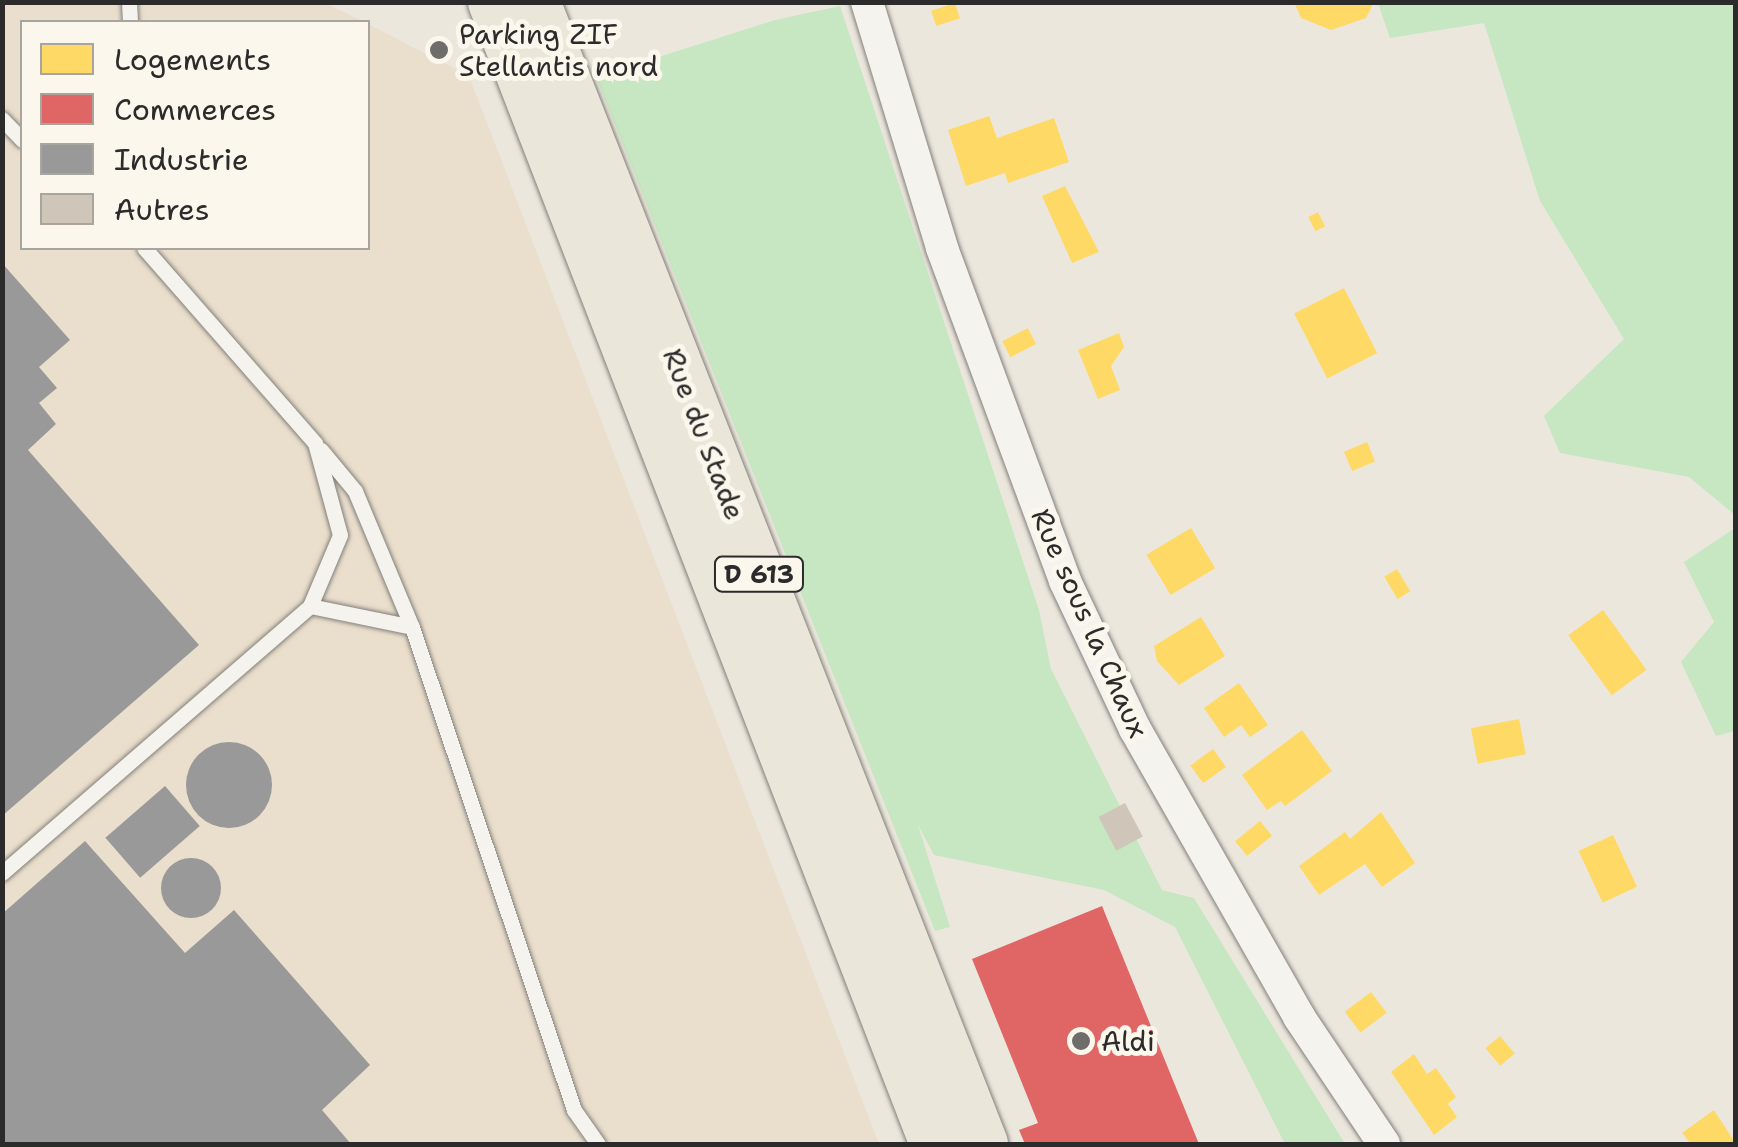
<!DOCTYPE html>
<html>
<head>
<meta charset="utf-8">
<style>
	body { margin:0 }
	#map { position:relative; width:1738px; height:1147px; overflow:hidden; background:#ece7dd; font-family:"Shantell Sans",sans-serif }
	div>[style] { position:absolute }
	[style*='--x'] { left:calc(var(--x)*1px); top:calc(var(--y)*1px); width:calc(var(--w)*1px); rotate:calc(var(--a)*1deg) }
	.built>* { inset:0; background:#eadecc }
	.green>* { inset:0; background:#c7e6c2 }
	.homes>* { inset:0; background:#ffd966; transform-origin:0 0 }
	.shops>* { inset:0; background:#e06666 }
	.industry>* { inset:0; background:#999; transform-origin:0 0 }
	.round { border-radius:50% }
	.building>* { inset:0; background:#cfc6b9; transform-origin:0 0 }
	.roads { filter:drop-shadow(0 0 2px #82807b) drop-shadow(0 0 2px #82807b) }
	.service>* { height:15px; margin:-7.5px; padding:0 7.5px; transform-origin:7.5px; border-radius:7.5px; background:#f4f3ee }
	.minor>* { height:32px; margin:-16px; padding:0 16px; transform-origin:16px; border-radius:16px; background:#f4f3ee }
	.primary>* { height:50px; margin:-25px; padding:0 25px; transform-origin:25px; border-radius:25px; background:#ebe6da }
	.dots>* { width:28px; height:28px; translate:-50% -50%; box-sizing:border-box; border:5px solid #fbf7ec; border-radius:50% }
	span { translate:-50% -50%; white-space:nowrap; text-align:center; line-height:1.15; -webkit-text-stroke:10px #fbf7ec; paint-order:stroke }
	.shield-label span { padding:2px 8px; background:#fbf7ec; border:2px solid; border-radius:8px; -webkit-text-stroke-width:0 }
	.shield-label { font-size:25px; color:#2b2b2b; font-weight:700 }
	.poi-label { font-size:28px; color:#2b2b2b }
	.left { translate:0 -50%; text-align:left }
	.street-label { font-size:28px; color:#2b2b2b }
	.frame { position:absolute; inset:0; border:5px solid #2b2b2b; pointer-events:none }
	.legend { position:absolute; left:20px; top:20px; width:350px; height:230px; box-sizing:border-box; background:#fbf7ec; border:2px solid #a8a59f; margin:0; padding:12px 18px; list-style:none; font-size:30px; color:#2b2b2b }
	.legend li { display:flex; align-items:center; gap:20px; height:50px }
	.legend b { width:50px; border:2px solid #a8a59f }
</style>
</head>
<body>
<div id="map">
	<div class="built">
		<div style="clip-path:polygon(2px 3px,325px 3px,364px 22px,22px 22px,22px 248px,368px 248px,368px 24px,469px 76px,879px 1144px,3px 1144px)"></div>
	</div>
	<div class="green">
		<div style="clip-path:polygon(1378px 3px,1735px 3px,1735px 515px,1689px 477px,1560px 453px,1544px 416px,1624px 339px,1540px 201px,1484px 23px,1390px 38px)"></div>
		<div style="clip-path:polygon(840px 6px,1039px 610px,1051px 669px,1162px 890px,1194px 898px,1345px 1144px,1285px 1144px,1175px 927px,1104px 890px,934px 855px,918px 825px,950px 927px,935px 931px,596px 77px,775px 20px)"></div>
		<div style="clip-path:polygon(1735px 528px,1735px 731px,1716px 736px,1681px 662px,1714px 622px,1684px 562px)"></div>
	</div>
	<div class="homes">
		<div style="clip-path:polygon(1294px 2px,1374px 2px,1366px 18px,1331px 30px,1301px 18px)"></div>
		<div style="left:955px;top:3px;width:16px;height:25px;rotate:72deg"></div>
		<div style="clip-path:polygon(989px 116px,997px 138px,1054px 118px,1069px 162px,1008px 183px,1005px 173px,966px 186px,948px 130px)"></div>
		<div style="clip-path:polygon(1065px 186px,1099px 252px,1072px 263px,1042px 196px)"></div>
		<div style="left:1318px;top:212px;width:16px;height:11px;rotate:63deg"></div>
		<div style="left:1344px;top:288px;width:73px;height:56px;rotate:63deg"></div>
		<div style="left:1028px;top:328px;width:18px;height:29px;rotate:63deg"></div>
		<div style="clip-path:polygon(1119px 333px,1124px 347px,1111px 366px,1120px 390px,1098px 399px,1078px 350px)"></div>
		<div style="left:1367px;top:442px;width:21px;height:25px;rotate:67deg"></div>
		<div style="left:1191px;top:528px;width:47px;height:52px;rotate:59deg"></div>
		<div style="left:1397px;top:569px;width:26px;height:15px;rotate:59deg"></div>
		<div style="left:1603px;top:610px;width:74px;height:43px;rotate:54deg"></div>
		<div style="clip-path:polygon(1201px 617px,1225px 656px,1179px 685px,1157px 661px,1154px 646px)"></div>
		<div style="clip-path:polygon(1239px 683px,1268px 725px,1250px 737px,1241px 725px,1224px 737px,1204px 708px)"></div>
		<div style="left:1519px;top:719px;width:36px;height:49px;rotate:79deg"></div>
		<div style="clip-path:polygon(1302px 730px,1332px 771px,1285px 806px,1281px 801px,1267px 810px,1242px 775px)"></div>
		<div style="left:1213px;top:749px;width:22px;height:28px;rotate:54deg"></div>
		<div style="clip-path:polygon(1381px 812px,1415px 863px,1382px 887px,1365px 864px,1319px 895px,1299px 866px,1345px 832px,1350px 839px)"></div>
		<div style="left:1260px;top:821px;width:19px;height:32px;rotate:51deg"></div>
		<div style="left:1613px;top:835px;width:57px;height:38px;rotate:65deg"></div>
		<div style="left:1371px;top:992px;width:26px;height:33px;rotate:53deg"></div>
		<div style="left:1500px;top:1036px;width:23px;height:19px;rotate:50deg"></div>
		<div style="clip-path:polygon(1414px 1054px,1427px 1074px,1436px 1068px,1456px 1097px,1448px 1104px,1457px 1117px,1434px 1135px,1391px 1072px)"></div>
		<div style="clip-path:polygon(1714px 1110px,1736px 1144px,1691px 1144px,1682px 1133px)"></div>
	</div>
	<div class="shops">
		<div style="clip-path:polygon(1102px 906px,1199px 1144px,1025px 1144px,1019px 1130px,1038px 1123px,972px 959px)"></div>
	</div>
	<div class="industry">
		<div style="clip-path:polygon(2px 263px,70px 340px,39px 367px,57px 388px,39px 403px,56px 424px,28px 450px,199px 645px,2px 816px)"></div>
		<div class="round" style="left:186px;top:742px;width:86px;height:86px"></div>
		<div style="left:165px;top:786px;width:53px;height:79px;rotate:49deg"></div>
		<div style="clip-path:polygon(85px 841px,185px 953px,234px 910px,370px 1065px,322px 1110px,351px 1144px,2px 1144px,2px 914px)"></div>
		<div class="round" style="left:161px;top:858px;width:60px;height:60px"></div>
	</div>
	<div class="building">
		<div style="left:1125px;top:803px;width:38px;height:30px;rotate:62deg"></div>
	</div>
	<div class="roads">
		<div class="service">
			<div style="--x:129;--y:2;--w:20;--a:87"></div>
			<div style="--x:2;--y:119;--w:29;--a:46"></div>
			<div style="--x:321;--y:450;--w:53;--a:50.3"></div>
			<div style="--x:355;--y:491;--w:147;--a:67.3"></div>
			<div style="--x:310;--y:606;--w:104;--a:11.6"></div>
			<div style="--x:412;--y:627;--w:509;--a:71.46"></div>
			<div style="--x:574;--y:1110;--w:42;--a:54.8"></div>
			<div style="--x:2;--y:873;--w:408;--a:-40.9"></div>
			<div style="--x:310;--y:606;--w:77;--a:-67.1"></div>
			<div style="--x:340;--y:535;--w:95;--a:-105.2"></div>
			<div style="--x:315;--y:443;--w:259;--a:-131.2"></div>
		</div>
		<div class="minor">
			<div style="--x:867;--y:2;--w:257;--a:73"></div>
			<div style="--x:942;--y:248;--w:355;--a:69.7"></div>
			<div style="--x:1065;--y:581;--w:164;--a:64.7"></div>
			<div style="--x:1135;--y:729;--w:331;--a:60.3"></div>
			<div style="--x:1299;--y:1017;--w:153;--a:56.2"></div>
		</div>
		<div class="primary">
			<div style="--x:493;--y:2;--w:1225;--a:68.84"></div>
			<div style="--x:535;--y:2;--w:1227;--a:68.58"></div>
		</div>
	</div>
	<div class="dots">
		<div style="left:439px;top:50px;background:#6f6d69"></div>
		<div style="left:1081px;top:1041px;background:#6f6d69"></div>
	</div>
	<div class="shield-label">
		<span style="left:759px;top:574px">D 613</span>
	</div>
	<div class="poi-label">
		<span class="left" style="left:459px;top:50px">Parking ZIF<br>Stellantis nord</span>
		<span class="left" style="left:1101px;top:1041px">Aldi</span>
	</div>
	<div class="street-label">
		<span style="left:704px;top:434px;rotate:69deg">Rue du Stade</span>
		<span style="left:1090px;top:623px;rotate:66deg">Rue sous la Chaux</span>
	</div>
	<div class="frame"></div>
	<ul class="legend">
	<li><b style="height:28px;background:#ffd966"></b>Logements</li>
	<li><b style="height:28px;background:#e06666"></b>Commerces</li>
	<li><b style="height:28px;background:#999"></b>Industrie</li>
	<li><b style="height:28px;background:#cfc6b9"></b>Autres</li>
	</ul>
</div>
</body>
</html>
